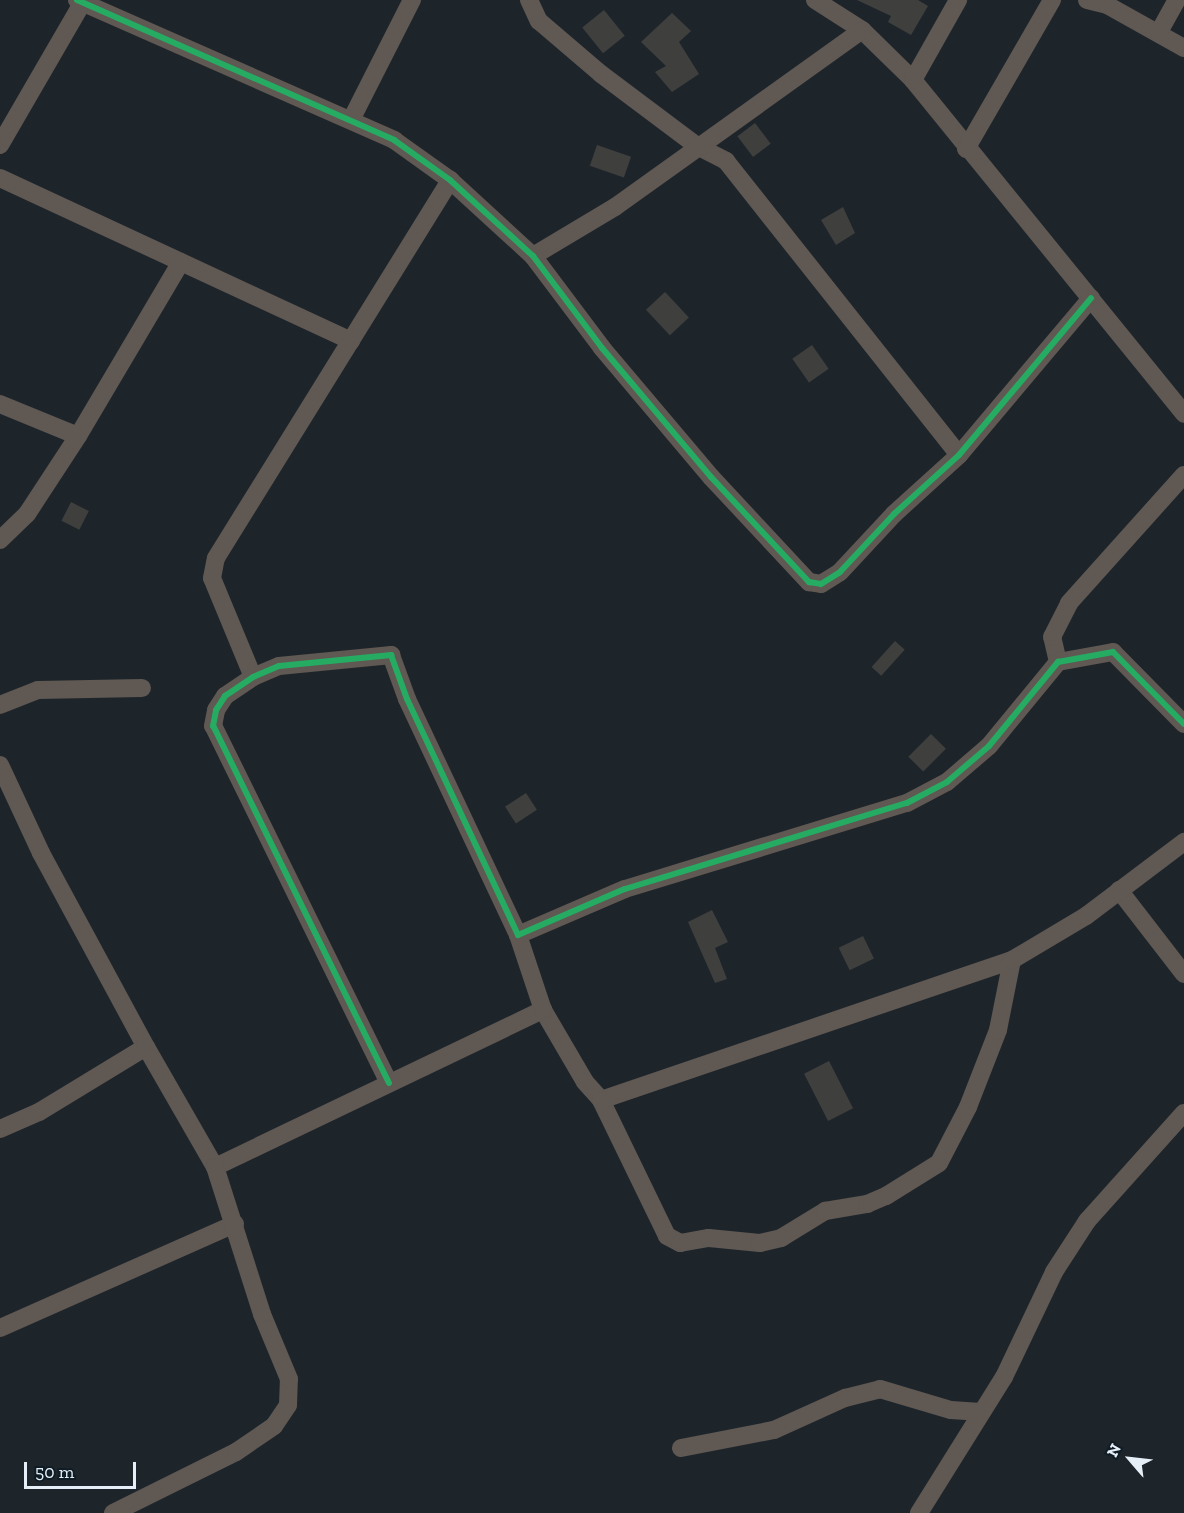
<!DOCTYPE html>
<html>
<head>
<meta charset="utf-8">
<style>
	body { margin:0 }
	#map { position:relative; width:1184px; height:1513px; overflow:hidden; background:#1e252a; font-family:"Zilla Slab",serif }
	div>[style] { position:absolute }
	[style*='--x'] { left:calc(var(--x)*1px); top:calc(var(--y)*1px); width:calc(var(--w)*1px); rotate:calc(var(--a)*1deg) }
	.building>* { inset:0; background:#3f3f3e; transform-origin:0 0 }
	.street>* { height:18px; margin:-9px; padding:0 9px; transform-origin:9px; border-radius:9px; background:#5f5853 }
	.cycleway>* { height:6px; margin:-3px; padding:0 3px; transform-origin:3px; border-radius:3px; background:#26ab63 }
	span { translate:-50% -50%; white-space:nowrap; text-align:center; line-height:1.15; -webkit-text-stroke:5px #0f1c26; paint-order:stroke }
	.north { position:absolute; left:1100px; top:1429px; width:60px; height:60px; -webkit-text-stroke:4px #0f1c26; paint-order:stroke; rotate:298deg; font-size:16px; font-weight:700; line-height:24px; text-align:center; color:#e6eff7 }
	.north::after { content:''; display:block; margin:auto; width:21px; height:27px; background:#e6eff7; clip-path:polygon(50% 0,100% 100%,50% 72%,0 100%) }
	.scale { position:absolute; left:24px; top:1462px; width:112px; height:27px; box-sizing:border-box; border:3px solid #e6eff7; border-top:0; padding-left:8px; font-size:18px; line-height:21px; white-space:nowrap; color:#e6eff7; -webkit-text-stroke:4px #0f1c26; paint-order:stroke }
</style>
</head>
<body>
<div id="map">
	<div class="building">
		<div style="clip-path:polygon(857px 0,918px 0,928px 6px,911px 35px,888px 22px,891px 16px)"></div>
		<div style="left:604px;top:10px;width:33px;height:28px;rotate:51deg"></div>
		<div style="clip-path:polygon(672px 13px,691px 31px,679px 42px,699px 74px,672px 92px,655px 72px,666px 66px,641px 42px)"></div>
		<div style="left:755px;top:123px;width:26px;height:22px;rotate:53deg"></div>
		<div style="left:597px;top:145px;width:36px;height:22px;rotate:19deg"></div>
		<div style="clip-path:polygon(843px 207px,855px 233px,836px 245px,821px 220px)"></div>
		<div style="left:665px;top:292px;width:35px;height:26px;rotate:47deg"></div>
		<div style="left:812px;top:345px;width:29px;height:24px;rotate:55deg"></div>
		<div style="left:71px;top:502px;width:20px;height:21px;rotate:27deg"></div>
		<div style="left:895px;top:641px;width:13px;height:35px;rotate:42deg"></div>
		<div style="left:931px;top:734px;width:21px;height:32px;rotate:45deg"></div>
		<div style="left:526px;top:793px;width:20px;height:25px;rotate:57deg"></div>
		<div style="clip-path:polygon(712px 910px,728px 942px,715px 948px,727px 979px,715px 983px,688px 922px)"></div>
		<div style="left:863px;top:936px;width:25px;height:27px;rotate:64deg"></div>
		<div style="left:829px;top:1061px;width:53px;height:28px;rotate:63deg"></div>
	</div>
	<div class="street">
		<div style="--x:77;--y:0;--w:347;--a:23.8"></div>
		<div style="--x:394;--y:140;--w:69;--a:35.5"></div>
		<div style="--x:450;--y:180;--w:113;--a:42.5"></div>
		<div style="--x:533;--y:256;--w:115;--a:53.1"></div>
		<div style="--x:602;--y:348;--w:169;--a:49.8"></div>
		<div style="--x:711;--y:477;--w:144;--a:47"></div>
		<div style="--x:809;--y:582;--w:12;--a:9"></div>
		<div style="--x:821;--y:584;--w:22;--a:-32"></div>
		<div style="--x:840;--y:572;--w:79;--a:-47"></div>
		<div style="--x:894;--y:514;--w:88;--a:-42.2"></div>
		<div style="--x:959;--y:455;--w:205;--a:-49.9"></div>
		<div style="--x:529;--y:0;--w:23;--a:65"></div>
		<div style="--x:539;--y:21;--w:82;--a:40.5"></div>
		<div style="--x:601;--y:74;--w:120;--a:36.9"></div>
		<div style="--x:697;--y:146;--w:33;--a:27"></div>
		<div style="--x:726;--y:161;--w:375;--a:51.6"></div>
		<div style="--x:815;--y:0;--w:56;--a:32.6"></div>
		<div style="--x:862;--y:30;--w:71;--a:44.4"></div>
		<div style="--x:913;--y:80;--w:430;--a:50.9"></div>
		<div style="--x:1087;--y:0;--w:21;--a:14"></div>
		<div style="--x:1107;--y:5;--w:88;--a:29.2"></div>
		<div style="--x:1159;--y:32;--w:37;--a:-61"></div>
		<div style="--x:913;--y:80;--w:92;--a:-60.6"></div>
		<div style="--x:351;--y:120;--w:135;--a:-63.1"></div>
		<div style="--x:0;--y:145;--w:165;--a:-59.9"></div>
		<div style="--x:966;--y:149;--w:172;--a:-60"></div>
		<div style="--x:0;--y:178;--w:387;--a:24.9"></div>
		<div style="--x:533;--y:256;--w:96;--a:-30.9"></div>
		<div style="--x:615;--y:207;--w:304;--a:-35.6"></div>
		<div style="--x:0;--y:404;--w:84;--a:22.3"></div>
		<div style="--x:0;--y:540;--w:37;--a:-44"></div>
		<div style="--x:27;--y:514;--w:93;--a:-56.8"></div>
		<div style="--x:78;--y:436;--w:202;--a:-59.4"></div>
		<div style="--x:1058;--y:662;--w:26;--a:-103"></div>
		<div style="--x:1052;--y:637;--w:38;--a:-63"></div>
		<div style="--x:1069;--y:603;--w:172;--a:-48.1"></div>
		<div style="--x:253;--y:677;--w:107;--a:-112.5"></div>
		<div style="--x:212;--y:578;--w:20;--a:-79"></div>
		<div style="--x:216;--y:558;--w:445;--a:-58.2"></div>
		<div style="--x:0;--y:705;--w:41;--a:-21.5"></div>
		<div style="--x:38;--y:690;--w:104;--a:-1.1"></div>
		<div style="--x:0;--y:765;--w:97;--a:65"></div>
		<div style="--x:41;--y:853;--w:221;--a:61.6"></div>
		<div style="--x:1119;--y:890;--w:106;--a:52.3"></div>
		<div style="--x:543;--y:1010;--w:83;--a:59.7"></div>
		<div style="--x:585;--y:1082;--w:24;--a:48"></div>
		<div style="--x:601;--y:1100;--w:151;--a:64.1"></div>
		<div style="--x:667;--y:1236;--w:15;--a:28"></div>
		<div style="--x:680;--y:1243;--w:29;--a:-10"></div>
		<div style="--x:709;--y:1238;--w:51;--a:5.6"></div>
		<div style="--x:760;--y:1243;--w:22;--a:-13"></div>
		<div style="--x:781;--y:1238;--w:52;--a:-31.5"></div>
		<div style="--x:825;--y:1211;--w:43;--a:-9.5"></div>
		<div style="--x:867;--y:1204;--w:21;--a:-23"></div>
		<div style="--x:886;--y:1196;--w:62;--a:-31.9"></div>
		<div style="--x:939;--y:1163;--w:63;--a:-62.6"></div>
		<div style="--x:968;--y:1107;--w:83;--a:-68.7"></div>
		<div style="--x:998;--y:1030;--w:71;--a:-78.7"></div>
		<div style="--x:389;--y:1083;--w:398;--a:-116.2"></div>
		<div style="--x:213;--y:726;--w:16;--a:-79"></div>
		<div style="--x:216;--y:710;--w:17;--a:-57"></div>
		<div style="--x:225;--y:696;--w:34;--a:-34"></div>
		<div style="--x:253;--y:677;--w:28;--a:-23"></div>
		<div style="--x:279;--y:666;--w:113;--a:-5.6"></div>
		<div style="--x:391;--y:655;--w:47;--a:70"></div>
		<div style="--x:407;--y:699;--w:261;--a:64.8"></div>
		<div style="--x:518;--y:935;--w:116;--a:-23.3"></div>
		<div style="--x:625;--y:889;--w:295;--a:-17"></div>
		<div style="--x:907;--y:803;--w:45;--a:-27.7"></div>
		<div style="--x:947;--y:782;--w:55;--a:-40.6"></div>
		<div style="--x:989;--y:746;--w:109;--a:-50.6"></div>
		<div style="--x:1058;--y:662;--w:56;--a:-10.3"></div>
		<div style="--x:1113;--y:652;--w:101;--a:45.4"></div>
		<div style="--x:601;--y:1100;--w:434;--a:-18.8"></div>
		<div style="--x:1012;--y:960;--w:86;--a:-30.7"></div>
		<div style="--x:1086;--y:916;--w:123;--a:-37.1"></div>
		<div style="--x:0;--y:1129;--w:43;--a:-23.6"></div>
		<div style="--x:39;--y:1112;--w:125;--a:-31.3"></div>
		<div style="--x:146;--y:1047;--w:138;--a:60.1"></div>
		<div style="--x:215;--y:1167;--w:364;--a:-25.6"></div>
		<div style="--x:543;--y:1010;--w:79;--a:-108.4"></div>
		<div style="--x:0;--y:1328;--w:257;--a:-23.9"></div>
		<div style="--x:681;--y:1448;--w:95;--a:-11"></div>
		<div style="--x:774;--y:1430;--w:78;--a:-24.3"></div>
		<div style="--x:845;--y:1398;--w:36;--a:-14"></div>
		<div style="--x:880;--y:1389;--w:74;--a:16.5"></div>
		<div style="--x:951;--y:1410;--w:30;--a:4"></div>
		<div style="--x:113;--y:1513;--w:137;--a:-26.4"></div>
		<div style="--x:236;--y:1452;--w:46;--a:-34.4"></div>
		<div style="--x:274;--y:1426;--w:25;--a:-56"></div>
		<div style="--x:288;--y:1405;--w:26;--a:-88"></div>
		<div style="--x:289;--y:1379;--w:70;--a:-112.6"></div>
		<div style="--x:262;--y:1314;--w:154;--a:-107.7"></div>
		<div style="--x:919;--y:1513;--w:160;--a:-58"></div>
		<div style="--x:1004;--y:1377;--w:116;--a:-64.5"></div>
		<div style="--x:1054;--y:1272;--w:61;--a:-57.1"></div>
		<div style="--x:1087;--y:1221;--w:145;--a:-48.1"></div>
	</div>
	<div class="cycleway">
		<div style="--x:77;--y:0;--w:347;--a:23.8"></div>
		<div style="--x:394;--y:140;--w:69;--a:35.5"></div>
		<div style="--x:450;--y:180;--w:113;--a:42.5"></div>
		<div style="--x:533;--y:256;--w:115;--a:53.1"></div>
		<div style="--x:602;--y:348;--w:169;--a:49.8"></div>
		<div style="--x:711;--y:477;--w:144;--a:47"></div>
		<div style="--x:809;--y:582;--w:12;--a:9"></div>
		<div style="--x:821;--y:584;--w:22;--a:-32"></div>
		<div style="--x:840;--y:572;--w:79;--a:-47"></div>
		<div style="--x:894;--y:514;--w:88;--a:-42.2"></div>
		<div style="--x:959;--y:455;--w:205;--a:-49.9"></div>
		<div style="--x:389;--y:1083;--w:398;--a:-116.2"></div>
		<div style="--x:213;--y:726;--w:16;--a:-79"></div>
		<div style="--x:216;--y:710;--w:17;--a:-57"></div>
		<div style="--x:225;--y:696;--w:34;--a:-34"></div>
		<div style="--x:253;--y:677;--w:28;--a:-23"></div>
		<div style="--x:279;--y:666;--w:113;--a:-5.6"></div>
		<div style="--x:391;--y:655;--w:47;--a:70"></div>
		<div style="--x:407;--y:699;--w:261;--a:64.8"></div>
		<div style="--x:518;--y:935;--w:116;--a:-23.3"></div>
		<div style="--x:625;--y:889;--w:295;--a:-17"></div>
		<div style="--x:907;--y:803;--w:45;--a:-27.7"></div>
		<div style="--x:947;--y:782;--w:55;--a:-40.6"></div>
		<div style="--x:989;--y:746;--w:109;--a:-50.6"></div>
		<div style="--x:1058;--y:662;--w:56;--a:-10.3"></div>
		<div style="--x:1113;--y:652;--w:101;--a:45.4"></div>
	</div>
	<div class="north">N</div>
	<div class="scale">50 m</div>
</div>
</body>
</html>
